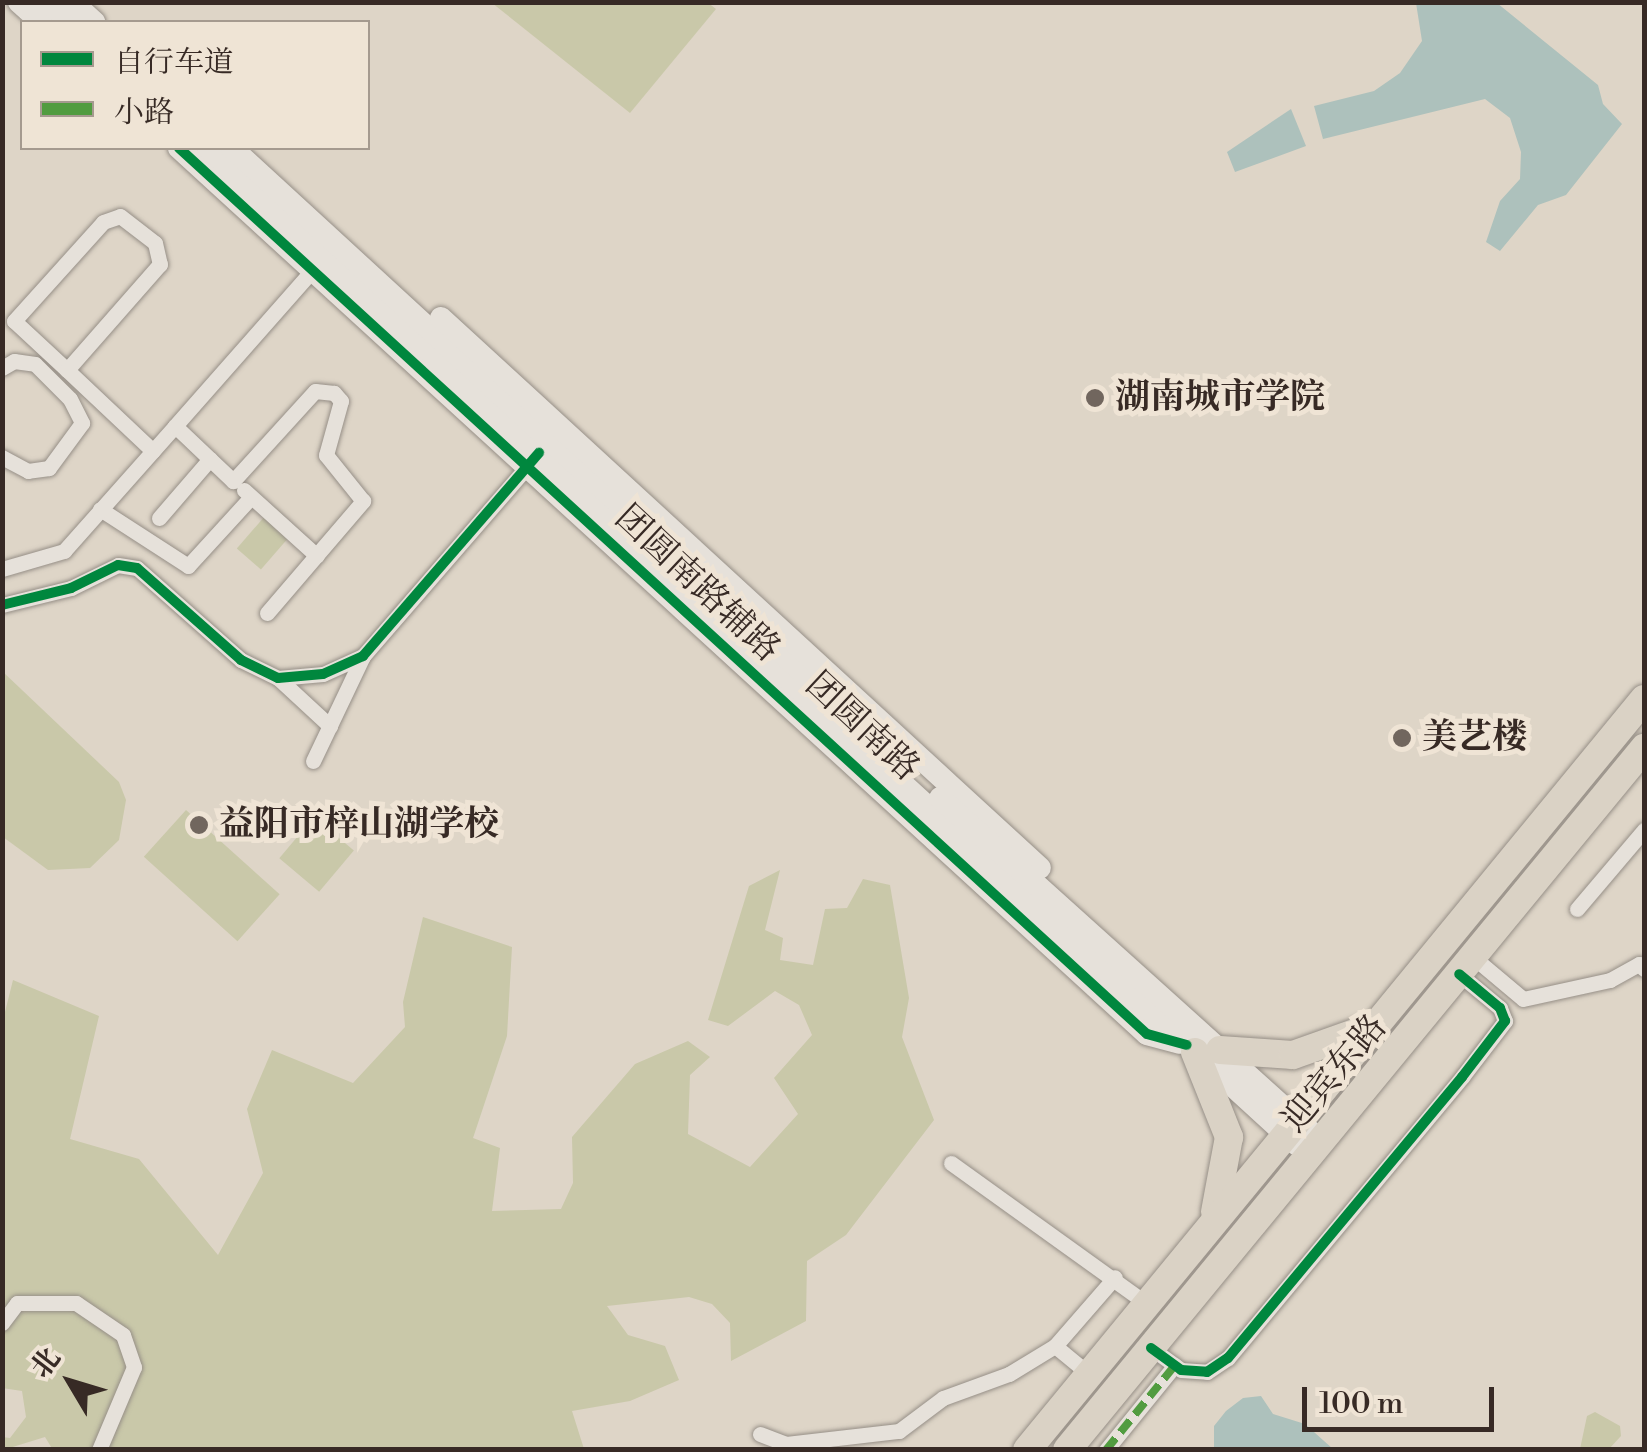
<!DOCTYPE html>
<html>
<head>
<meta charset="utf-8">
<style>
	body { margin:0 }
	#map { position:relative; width:1647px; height:1452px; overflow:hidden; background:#ded5c7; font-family:"Libre Bodoni","Noto Serif SC",serif }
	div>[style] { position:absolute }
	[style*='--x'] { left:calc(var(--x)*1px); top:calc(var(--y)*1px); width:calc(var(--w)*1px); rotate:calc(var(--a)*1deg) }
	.green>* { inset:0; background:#c9c8a9; transform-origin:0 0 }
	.water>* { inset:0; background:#adc1bc }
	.roads { filter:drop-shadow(0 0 2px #968f87) drop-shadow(0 0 2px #968f87) }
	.street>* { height:15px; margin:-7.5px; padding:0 7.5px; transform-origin:7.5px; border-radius:7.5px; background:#e6e1da }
	.secondary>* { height:22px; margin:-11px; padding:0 11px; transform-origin:11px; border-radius:11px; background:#e6e1da }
	.highway>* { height:28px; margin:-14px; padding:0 14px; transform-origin:14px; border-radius:14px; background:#dad2c5 }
	.quiet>* { height:8px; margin-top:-4px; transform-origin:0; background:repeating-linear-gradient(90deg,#519c40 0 15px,transparent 0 23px) }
	.cycleway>* { height:10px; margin:-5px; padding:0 5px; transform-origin:5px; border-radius:5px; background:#00873e }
	.dots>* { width:28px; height:28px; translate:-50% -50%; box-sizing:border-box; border:5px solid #efe4d5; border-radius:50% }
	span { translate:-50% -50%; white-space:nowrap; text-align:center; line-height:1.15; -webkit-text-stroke:10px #efe4d5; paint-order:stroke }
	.poi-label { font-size:35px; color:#372a25; font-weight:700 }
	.left { translate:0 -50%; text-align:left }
	.street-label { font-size:35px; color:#372a25 }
	.frame { position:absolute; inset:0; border:5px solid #372a25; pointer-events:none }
	.legend { position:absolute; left:20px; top:20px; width:350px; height:130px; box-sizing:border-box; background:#efe4d5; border:2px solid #a59a8f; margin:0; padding:12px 18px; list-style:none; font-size:30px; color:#372a25 }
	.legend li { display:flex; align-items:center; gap:20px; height:50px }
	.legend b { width:50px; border:2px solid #a59a8f }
	.north { position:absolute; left:20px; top:1332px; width:100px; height:100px; -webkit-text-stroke:8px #efe4d5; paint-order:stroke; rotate:308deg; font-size:28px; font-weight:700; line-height:40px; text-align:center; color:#372a25 }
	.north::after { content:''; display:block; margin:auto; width:35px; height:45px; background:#372a25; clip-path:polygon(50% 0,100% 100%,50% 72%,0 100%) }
	.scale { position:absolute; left:1302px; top:1387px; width:192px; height:45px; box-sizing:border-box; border:5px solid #372a25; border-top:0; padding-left:12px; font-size:30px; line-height:35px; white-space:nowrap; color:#372a25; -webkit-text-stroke:8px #efe4d5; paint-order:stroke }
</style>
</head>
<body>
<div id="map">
	<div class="green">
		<div style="clip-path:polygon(707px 2px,716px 9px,630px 113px,492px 3px)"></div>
		<div style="left:265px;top:516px;width:32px;height:43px;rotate:41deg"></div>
		<div style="clip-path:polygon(2px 671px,119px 782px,126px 800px,119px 840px,90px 868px,48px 870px,3px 837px)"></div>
		<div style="left:186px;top:810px;width:126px;height:63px;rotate:42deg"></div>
		<div style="left:314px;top:817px;width:52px;height:54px;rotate:40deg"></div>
		<div style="clip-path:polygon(780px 870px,765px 930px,783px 938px,780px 960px,813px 965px,825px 909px,847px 908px,863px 879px,890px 885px,909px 998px,902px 1037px,934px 1120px,846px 1235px,807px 1261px,806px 1321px,731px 1361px,730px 1323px,712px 1304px,689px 1297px,607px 1306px,628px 1335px,665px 1346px,679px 1380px,630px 1401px,572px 1411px,584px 1449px,53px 1450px,45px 1437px,3px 1450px,2px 1437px,10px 1438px,26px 1417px,22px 1391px,2px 1388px,2px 1024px,13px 980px,99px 1016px,70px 1139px,139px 1159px,218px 1255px,263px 1173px,247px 1109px,272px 1050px,353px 1083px,405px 1027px,403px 1002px,423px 917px,512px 947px,507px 1036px,473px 1138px,500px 1148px,492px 1211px,561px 1209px,573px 1183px,572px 1137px,635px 1064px,688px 1041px,710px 1057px,690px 1075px,688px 1134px,750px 1167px,798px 1114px,774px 1078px,812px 1035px,799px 1005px,775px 991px,728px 1026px,708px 1020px,749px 886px)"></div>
		<div style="clip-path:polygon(1595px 1412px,1620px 1426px,1621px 1436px,1609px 1449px,1580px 1449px,1587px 1416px)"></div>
	</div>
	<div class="water">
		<div style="clip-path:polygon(1416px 3px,1497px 3px,1598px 85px,1603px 104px,1622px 124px,1566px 195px,1538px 205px,1500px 251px,1486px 242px,1500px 201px,1520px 179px,1521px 152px,1510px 118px,1485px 99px,1323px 139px,1314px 106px,1374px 91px,1400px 73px,1422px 41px)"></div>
		<div style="clip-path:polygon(1291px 109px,1306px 146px,1235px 172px,1227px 152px)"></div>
		<div style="clip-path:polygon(1261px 1396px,1273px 1414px,1305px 1424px,1333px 1449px,1214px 1449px,1214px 1426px,1226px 1411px,1243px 1398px)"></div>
	</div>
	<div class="roads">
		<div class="street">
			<div style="--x:2;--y:368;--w:14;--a:-30"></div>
			<div style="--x:14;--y:361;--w:21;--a:8"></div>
			<div style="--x:35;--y:364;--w:49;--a:45"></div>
			<div style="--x:70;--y:399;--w:27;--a:63"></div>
			<div style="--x:82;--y:423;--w:56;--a:126.3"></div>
			<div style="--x:49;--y:468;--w:21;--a:172"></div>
			<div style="--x:28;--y:471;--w:30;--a:-152"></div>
			<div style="--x:67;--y:370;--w:72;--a:-137.2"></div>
			<div style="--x:14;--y:321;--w:133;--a:-48"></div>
			<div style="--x:103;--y:222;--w:18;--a:-19"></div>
			<div style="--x:120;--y:216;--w:44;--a:37.6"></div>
			<div style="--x:155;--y:243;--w:22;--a:77"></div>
			<div style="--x:160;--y:264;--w:141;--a:131.3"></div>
			<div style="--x:67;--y:370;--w:118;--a:43.3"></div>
			<div style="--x:244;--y:490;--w:98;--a:42.1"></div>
			<div style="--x:100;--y:509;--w:105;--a:32.9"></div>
			<div style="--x:188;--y:566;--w:93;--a:-47.6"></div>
			<div style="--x:159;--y:518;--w:78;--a:-49.2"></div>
			<div style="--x:2;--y:569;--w:65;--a:-16.2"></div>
			<div style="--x:64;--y:551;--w:167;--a:-48.4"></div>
			<div style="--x:2;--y:605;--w:71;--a:-13.8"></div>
			<div style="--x:71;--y:588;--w:52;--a:-26.1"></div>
			<div style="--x:118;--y:565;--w:19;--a:9"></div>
			<div style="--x:137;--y:568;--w:139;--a:41.5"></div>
			<div style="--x:241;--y:660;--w:41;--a:25.9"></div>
			<div style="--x:278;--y:678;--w:45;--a:-5.1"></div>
			<div style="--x:323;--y:674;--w:44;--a:-24.2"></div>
			<div style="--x:363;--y:656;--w:259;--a:-49.1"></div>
			<div style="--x:267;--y:613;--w:148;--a:-49.4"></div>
			<div style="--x:363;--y:501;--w:59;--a:-128.8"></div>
			<div style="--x:326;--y:455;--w:56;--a:-74.5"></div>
			<div style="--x:341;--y:401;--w:11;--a:-131"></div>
			<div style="--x:334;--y:393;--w:19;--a:-174"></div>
			<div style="--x:315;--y:391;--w:122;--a:132.3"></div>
			<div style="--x:233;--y:481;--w:80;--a:-136.5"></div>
			<div style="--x:175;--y:426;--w:215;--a:-48.6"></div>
			<div style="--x:278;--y:678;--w:71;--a:42.7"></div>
			<div style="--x:313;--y:761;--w:116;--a:-64.5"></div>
			<div style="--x:1577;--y:909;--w:104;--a:-49.7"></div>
			<div style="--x:1473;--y:957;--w:65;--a:40"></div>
			<div style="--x:1523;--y:999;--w:89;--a:-12.3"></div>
			<div style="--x:1610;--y:980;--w:33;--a:-29"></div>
			<div style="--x:1639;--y:964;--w:7;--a:45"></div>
			<div style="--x:951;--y:1163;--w:241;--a:35.7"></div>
			<div style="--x:2;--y:1323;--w:25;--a:-53"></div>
			<div style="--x:17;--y:1303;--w:59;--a:0"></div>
			<div style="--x:76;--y:1303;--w:57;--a:34.2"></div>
			<div style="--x:123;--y:1335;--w:34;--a:71"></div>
			<div style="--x:134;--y:1367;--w:90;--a:112.9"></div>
			<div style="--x:1055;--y:1346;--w:44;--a:39.5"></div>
			<div style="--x:1151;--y:1348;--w:37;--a:36"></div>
			<div style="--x:1181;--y:1370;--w:26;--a:4"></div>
			<div style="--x:1207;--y:1372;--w:25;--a:-34"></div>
			<div style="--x:1228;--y:1358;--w:366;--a:-50.2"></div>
			<div style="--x:1462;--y:1077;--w:71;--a:-52.5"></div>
			<div style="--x:1505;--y:1021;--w:14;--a:-111"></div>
			<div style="--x:1500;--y:1008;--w:53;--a:-140.3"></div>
			<div style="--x:760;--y:1434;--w:28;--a:21"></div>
			<div style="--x:786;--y:1444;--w:114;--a:-6.6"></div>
			<div style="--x:899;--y:1431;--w:55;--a:-36.9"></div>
			<div style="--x:943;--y:1398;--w:70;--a:-20"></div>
			<div style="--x:1009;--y:1374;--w:54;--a:-31.3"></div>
			<div style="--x:1055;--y:1346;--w:91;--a:-49"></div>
			<div style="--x:1106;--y:1450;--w:109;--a:-50.9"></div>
		</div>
		<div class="secondary">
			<div style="--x:19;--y:2;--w:30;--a:42"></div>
			<div style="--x:48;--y:2;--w:30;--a:42"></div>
			<div style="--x:72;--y:2;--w:30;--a:42"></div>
			<div style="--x:179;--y:148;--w:1312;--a:42.47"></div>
			<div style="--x:1147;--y:1034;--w:34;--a:15"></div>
			<div style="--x:208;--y:148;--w:1476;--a:42.47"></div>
			<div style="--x:232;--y:148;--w:819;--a:42.57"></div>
			<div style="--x:441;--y:318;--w:813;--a:42.56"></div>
			<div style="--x:940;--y:798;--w:511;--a:41.99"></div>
		</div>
		<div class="highway">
			<div style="--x:1220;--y:1050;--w:73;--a:3.9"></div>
			<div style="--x:1293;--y:1055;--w:77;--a:-19.6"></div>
			<div style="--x:1195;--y:1052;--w:92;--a:68.2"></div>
			<div style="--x:1229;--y:1137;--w:76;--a:100.6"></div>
			<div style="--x:1027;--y:1450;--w:972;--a:-50.59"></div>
			<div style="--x:1067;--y:1450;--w:909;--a:-50.58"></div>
		</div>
	</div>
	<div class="quiet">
		<div style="--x:1106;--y:1450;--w:109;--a:-50.9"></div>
	</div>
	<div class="cycleway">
		<div style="--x:179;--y:148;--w:1312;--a:42.47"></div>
		<div style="--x:1147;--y:1034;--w:41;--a:15.4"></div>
		<div style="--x:2;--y:605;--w:71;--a:-13.8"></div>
		<div style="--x:71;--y:588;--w:52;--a:-26.1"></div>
		<div style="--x:118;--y:565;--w:19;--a:9"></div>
		<div style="--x:137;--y:568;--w:139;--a:41.5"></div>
		<div style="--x:241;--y:660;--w:41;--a:25.9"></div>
		<div style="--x:278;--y:678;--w:45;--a:-5.1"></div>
		<div style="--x:323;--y:674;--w:44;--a:-24.2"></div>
		<div style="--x:363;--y:656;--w:269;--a:-49.1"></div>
		<div style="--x:1151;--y:1348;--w:37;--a:36"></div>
		<div style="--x:1181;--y:1370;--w:26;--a:4"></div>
		<div style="--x:1207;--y:1372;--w:25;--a:-34"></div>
		<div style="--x:1228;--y:1358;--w:366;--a:-50.2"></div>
		<div style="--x:1462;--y:1077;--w:71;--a:-52.5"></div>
		<div style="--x:1505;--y:1021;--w:14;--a:-111"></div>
		<div style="--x:1500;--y:1008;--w:53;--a:-140.3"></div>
	</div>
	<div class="dots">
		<div style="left:1095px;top:398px;background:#71665e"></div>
		<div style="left:1402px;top:738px;background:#71665e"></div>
		<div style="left:199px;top:825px;background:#71665e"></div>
	</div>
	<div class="poi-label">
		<span class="left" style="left:1115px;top:398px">湖南城市学院</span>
		<span class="left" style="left:1422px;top:738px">美艺楼</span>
		<span class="left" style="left:219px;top:825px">益阳市梓山湖学校</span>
	</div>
	<div class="street-label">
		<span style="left:697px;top:584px;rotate:43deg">团圆南路辅路</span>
		<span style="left:862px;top:727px;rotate:43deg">团圆南路</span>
		<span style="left:1335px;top:1074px;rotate:-50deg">迎宾东路</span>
	</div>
	<div class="frame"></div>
	<ul class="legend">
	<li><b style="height:12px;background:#00873e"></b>自行车道</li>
	<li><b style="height:12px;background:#519c40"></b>小路</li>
	</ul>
	<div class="north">北</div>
	<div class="scale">100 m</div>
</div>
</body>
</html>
